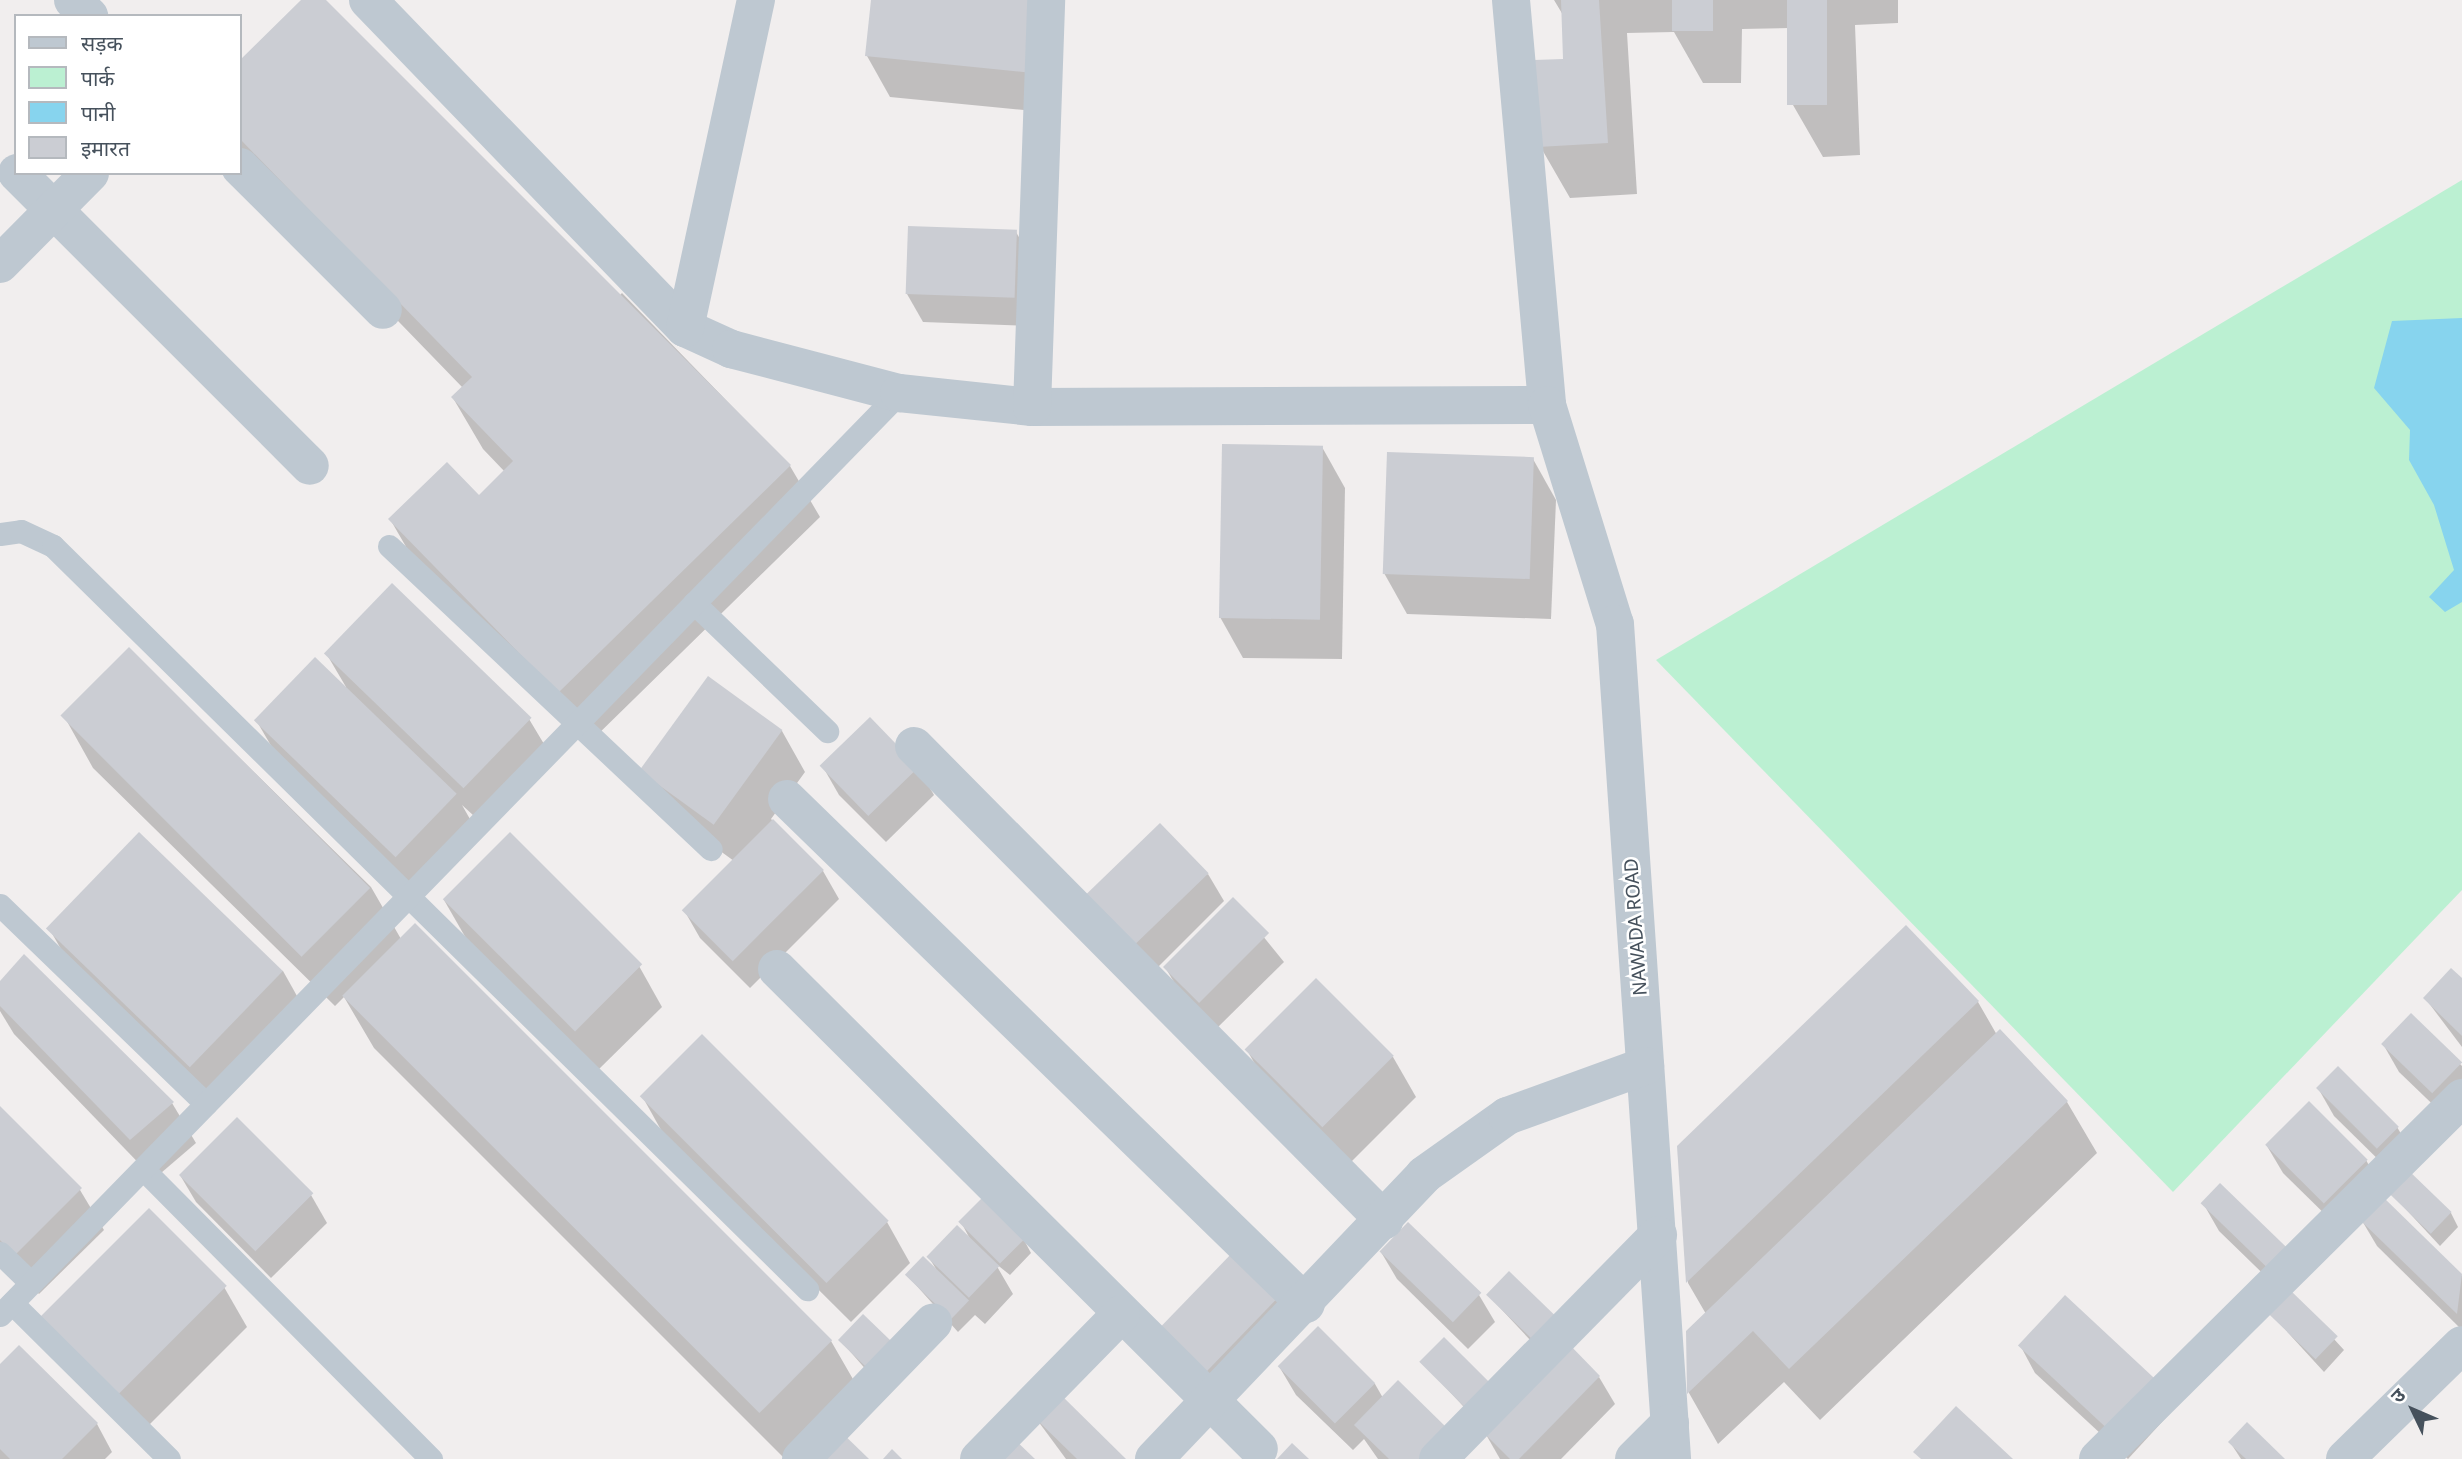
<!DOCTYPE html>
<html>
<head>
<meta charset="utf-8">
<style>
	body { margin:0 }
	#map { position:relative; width:2462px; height:1459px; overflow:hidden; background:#f1eeee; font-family:"Noto Sans","Noto Sans Devanagari",sans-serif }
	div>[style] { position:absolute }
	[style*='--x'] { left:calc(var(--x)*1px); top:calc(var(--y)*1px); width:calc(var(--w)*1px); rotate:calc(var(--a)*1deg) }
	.green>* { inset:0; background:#bbf0d2 }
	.water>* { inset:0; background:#87d4ee }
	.shadow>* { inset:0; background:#0003 }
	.building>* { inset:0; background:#cbcdd3; transform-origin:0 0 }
	.service>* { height:23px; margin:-11.5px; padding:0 11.5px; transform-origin:11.5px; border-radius:11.5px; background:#bec8d1 }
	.minor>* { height:38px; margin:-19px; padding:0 19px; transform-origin:19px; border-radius:19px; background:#bec8d1 }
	span { translate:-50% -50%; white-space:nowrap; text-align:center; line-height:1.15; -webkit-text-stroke:5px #fff; paint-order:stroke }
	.street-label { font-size:19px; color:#46515c }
	.legend { position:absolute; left:14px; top:14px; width:228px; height:161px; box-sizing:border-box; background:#fff; border:2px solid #b5b9be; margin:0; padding:9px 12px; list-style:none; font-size:21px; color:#46515c }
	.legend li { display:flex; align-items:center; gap:14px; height:35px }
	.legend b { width:35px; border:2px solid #b5b9be }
	.north { position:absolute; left:2378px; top:1375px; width:70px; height:70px; -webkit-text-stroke:5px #fff; paint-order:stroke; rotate:314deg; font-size:19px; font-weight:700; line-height:28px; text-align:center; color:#46515c }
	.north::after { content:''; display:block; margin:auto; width:24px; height:32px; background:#46515c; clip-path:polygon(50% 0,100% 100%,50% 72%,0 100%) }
</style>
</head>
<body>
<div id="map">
	<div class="green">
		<div style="clip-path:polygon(2462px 180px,2462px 890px,2173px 1192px,1656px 660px)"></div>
	</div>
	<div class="water">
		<div style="clip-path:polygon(2462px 318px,2462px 602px,2445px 612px,2429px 597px,2454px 570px,2434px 505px,2409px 460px,2410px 430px,2374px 388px,2392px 321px)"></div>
	</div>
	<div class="shadow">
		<div style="clip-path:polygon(304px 0,324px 0,616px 299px,622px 293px,790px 466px,820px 517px,588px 744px,420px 571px,390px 519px,479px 497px,505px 472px,483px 449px,453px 398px,463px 388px,240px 158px,240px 63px)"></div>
		<div style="clip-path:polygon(872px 0,1063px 43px,1055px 113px,890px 97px,867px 56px)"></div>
		<div style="clip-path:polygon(1554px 0,1898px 0,1898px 23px,1855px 25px,1860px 155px,1823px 157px,1793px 105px,1790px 28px,1742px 29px,1741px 83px,1703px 83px,1674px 32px,1627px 33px,1637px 194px,1570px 198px,1540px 146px,1565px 60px,1563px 15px)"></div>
		<div style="clip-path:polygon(1016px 232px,1032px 260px,1028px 326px,923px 322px,907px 294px)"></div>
		<div style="clip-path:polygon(1322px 447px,1345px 488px,1342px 659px,1243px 658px,1220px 617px)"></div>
		<div style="clip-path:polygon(1533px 459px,1556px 500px,1551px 619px,1407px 614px,1384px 573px)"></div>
		<div style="clip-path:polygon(129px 649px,371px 887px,401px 939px,415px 925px,831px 1341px,861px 1393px,785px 1459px,374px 1048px,344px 997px,335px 1006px,93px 768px,64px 716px)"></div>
		<div style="clip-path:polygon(326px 653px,529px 719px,553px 759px,486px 827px,462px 805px,479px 835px,420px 896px,280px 761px,256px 720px,346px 687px)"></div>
		<div style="clip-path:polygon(708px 678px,782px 731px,805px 772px,771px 819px,823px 871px,839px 899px,750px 988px,700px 938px,684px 910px,734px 861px,665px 811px,641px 770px)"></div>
		<div style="clip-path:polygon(823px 767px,918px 768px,934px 795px,886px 842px,839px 795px)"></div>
		<div style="clip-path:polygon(1208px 874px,1224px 901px,1152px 973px,1103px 924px)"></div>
		<div style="clip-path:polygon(1233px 899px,1284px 962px,1216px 1029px,1181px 994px,1165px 967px)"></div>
		<div style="clip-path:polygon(444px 900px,639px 966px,662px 1007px,596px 1072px,467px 940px)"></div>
		<div style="clip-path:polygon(1906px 927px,1978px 1002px,1997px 1035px,2067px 1102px,2097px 1153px,1820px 1420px,1784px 1382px,1718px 1444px,1689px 1393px,1688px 1332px,1706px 1314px,1688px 1283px,1679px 1146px)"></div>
		<div style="clip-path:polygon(50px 930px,283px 971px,306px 1012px,216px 1107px,73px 970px)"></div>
		<div style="clip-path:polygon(2462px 981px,2462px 1047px,2425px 998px)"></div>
		<div style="clip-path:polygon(0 983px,172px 1103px,196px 1143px,154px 1179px,14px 1034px,0 1011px)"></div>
		<div style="clip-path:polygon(2411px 1016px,2462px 1066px,2462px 1109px,2450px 1121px,2399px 1072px,2383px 1044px)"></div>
		<div style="clip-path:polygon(1247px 1050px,1393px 1057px,1416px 1097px,1346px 1167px,1270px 1091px)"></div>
		<div style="clip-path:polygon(2318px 1088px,2397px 1127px,2413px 1154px,2394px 1175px,2334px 1116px)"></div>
		<div style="clip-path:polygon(642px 1096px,887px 1222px,910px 1263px,851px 1322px,665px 1137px)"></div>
		<div style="clip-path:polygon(0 1108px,80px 1190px,104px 1230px,39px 1294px,0 1255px)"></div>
		<div style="clip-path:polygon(2267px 1146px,2366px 1160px,2382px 1188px,2341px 1230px,2283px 1173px)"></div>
		<div style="clip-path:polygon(180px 1175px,311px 1195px,327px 1223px,271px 1278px,196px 1202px)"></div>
		<div style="clip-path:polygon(2220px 1186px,2290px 1291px,2344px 1350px,2324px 1372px,2271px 1314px,2287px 1297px,2219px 1231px,2203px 1203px)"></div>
		<div style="clip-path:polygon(2389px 1191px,2451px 1213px,2458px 1227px,2440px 1246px)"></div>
		<div style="clip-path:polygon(2381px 1198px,2462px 1276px,2462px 1330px,2377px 1246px,2361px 1219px)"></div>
		<div style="clip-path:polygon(961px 1222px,1024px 1240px,1031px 1253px,1010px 1275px,995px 1263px,1013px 1294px,985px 1324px,975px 1315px,958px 1332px,907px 1275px,936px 1269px,928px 1256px,970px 1239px)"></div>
		<div style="clip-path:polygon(1381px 1252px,1479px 1295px,1495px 1322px,1468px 1349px,1397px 1279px)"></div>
		<div style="clip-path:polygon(1509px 1273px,1546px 1357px,1488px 1295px)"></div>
		<div style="clip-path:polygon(224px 1287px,247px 1327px,141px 1433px,66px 1358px)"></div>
		<div style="clip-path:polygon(1278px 1297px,1294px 1324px,1218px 1402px,1175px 1359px)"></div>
		<div style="clip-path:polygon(863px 1316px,883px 1389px,840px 1340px)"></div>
		<div style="clip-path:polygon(1444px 1340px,1477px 1421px,1422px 1362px)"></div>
		<div style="clip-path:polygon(2020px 1345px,2173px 1410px,2128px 1459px,2035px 1373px)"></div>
		<div style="clip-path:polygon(0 1366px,97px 1424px,112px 1452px,105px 1459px,0 1459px)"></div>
		<div style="clip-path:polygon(1280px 1368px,1375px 1384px,1383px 1398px,1461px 1459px,1378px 1459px,1364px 1439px,1353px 1450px,1296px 1395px)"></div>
		<div style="clip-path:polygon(1599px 1377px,1615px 1404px,1561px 1459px,1500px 1459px,1484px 1431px)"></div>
		<div style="clip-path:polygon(1035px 1417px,1124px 1459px,1066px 1459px)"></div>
		<div style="clip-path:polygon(2230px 1442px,2283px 1459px,2241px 1459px)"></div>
	</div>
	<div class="building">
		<div style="clip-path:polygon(301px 0,326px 0,791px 465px,558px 693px,388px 519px,447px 462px,479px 495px,513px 461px,451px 397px,472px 377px,240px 139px,240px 60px)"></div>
		<div style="clip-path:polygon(871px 0,1028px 0,1033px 73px,865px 56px)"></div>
		<div style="clip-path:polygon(1561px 0,1599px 0,1608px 143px,1538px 147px,1534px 60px,1563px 59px)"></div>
		<div style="left:1672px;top:0;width:41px;height:31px"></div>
		<div style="left:1787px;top:0;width:40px;height:105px"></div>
		<div style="left:908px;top:226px;width:109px;height:68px;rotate:2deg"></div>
		<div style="left:1222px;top:444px;width:101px;height:174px;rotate:1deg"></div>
		<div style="left:1387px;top:452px;width:147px;height:122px;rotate:2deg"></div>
		<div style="left:392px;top:583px;width:194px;height:98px;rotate:44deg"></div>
		<div style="left:129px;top:647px;width:341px;height:97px;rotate:45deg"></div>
		<div style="left:315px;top:657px;width:197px;height:88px;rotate:44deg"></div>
		<div style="left:708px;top:676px;width:92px;height:117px;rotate:36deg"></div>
		<div style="left:870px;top:717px;width:70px;height:70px;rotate:46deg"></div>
		<div style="left:773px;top:819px;width:72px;height:129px;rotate:45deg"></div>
		<div style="left:1160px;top:823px;width:70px;height:105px;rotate:46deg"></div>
		<div style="left:139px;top:832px;width:200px;height:134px;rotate:44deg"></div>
		<div style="left:510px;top:832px;width:187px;height:95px;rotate:45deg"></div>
		<div style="left:1233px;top:897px;width:51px;height:99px;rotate:45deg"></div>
		<div style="left:415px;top:923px;width:590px;height:103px;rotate:45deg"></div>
		<div style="clip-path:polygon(1906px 925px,1979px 1001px,1686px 1283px,1677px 1146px)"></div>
		<div style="clip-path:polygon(24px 954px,174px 1102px,130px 1140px,0 1006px,0 981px)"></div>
		<div style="clip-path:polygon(2451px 968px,2462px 978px,2462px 1036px,2423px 998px)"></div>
		<div style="left:1316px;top:978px;width:110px;height:101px;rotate:45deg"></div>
		<div style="left:2411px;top:1013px;width:71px;height:43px;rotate:44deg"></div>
		<div style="clip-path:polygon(2000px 1029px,2068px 1101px,1789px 1369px,1753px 1331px,1687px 1394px,1686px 1331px)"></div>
		<div style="left:702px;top:1034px;width:264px;height:88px;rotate:45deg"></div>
		<div style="left:2338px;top:1066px;width:86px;height:31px;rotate:45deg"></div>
		<div style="left:2309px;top:1101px;width:83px;height:62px;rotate:45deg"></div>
		<div style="clip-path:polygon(0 1106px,82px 1188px,15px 1255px,0 1240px)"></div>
		<div style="left:237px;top:1117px;width:108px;height:82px;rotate:45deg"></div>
		<div style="left:2407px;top:1169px;width:62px;height:30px;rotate:44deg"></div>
		<div style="left:2220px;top:1183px;width:95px;height:28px;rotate:44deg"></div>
		<div style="clip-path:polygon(2381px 1195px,2462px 1274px,2457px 1314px,2359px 1219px)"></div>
		<div style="left:983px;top:1197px;width:59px;height:35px;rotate:45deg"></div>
		<div style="left:149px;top:1208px;width:110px;height:154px;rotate:45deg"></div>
		<div style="left:1408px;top:1222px;width:102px;height:41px;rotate:44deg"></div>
		<div style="left:957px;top:1225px;width:59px;height:44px;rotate:44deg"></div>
		<div style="left:1234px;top:1251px;width:64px;height:111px;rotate:44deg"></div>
		<div style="left:923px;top:1256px;width:64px;height:26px;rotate:44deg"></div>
		<div style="left:1509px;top:1271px;width:73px;height:33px;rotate:44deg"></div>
		<div style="left:2291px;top:1291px;width:65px;height:32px;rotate:44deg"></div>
		<div style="left:2065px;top:1295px;width:127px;height:69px;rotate:43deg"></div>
		<div style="left:863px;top:1314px;width:52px;height:36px;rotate:44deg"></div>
		<div style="left:1318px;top:1326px;width:81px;height:57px;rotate:45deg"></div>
		<div style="left:1444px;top:1337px;width:68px;height:35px;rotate:45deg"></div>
		<div style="clip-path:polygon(1567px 1342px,1600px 1376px,1519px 1459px,1510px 1459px,1482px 1431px)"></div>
		<div style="clip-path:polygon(19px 1345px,98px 1423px,62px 1459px,10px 1459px,0 1449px,0 1364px)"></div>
		<div style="clip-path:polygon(1398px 1380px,1448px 1429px,1419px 1459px,1389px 1459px,1354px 1425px)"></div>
		<div style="clip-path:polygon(1057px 1391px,1126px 1459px,1077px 1459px,1033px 1416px)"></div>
		<div style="clip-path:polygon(1956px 1406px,2013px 1459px,1921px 1459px,1913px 1452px)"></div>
		<div style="clip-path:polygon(2247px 1422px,2285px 1459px,2246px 1459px,2228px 1442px)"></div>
		<div style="clip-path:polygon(836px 1427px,869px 1459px,806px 1459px)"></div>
		<div style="clip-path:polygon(1013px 1438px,1035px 1459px,993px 1459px)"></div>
		<div style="clip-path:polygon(1292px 1443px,1309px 1459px,1277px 1459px)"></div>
		<div style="clip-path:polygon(892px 1449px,902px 1459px,883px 1459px)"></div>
	</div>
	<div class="service">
		<div style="--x:0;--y:534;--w:21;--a:-8"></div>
		<div style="--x:21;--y:531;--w:35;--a:25"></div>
		<div style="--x:53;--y:546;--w:1059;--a:44.58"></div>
		<div style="--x:389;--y:546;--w:442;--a:43.3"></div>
		<div style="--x:694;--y:603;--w:185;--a:43.9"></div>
		<div style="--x:0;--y:905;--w:286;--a:44"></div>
		<div style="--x:143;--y:1169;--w:409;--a:45.2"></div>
		<div style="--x:0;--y:1253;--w:43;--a:44.1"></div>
		<div style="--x:12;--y:1303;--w:221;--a:44.8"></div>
		<div style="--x:0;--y:1315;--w:1288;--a:-45.72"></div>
	</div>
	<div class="minor">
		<div style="--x:73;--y:0;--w:23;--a:45"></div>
		<div style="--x:368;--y:0;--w:456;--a:46"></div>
		<div style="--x:685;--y:328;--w:51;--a:24.5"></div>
		<div style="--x:731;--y:349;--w:174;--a:14.7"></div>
		<div style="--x:899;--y:393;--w:134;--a:6"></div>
		<div style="--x:1032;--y:407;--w:515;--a:-0.22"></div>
		<div style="--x:1511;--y:0;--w:407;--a:84.9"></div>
		<div style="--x:1547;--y:405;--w:229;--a:72.8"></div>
		<div style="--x:1615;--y:624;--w:837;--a:86.09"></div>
		<div style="--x:240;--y:167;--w:202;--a:45"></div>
		<div style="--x:17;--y:173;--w:414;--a:45"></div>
		<div style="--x:0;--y:264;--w:128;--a:-45.3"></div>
		<div style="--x:685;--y:328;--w:336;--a:-77.8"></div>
		<div style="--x:1032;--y:407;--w:407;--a:-88"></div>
		<div style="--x:914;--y:746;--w:668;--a:45.24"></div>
		<div style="--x:787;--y:799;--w:724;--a:44.22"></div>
		<div style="--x:777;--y:969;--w:680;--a:44.88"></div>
		<div style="--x:801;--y:1459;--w:190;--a:-45.9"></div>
		<div style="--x:979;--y:1459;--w:203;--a:-45.6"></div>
		<div style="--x:1154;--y:1459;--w:392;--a:-46.4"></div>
		<div style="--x:1424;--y:1175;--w:102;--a:-35.4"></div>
		<div style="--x:1507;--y:1116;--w:147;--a:-19.9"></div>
		<div style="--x:1438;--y:1459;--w:314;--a:-45.5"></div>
		<div style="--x:1634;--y:1459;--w:51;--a:-45"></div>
		<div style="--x:2098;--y:1459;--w:513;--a:-44.76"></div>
		<div style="--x:2345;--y:1459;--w:163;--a:-44.3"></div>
	</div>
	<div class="street-label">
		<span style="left:1636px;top:927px;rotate:-94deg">NAWADA ROAD</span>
	</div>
	<ul class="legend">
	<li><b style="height:9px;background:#bec8d1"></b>सड़क</li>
	<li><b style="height:19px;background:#bbf0d2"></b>पार्क</li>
	<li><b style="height:19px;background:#87d4ee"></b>पानी</li>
	<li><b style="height:19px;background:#cbcdd3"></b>इमारत</li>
	</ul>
	<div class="north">उ</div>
</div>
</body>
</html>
